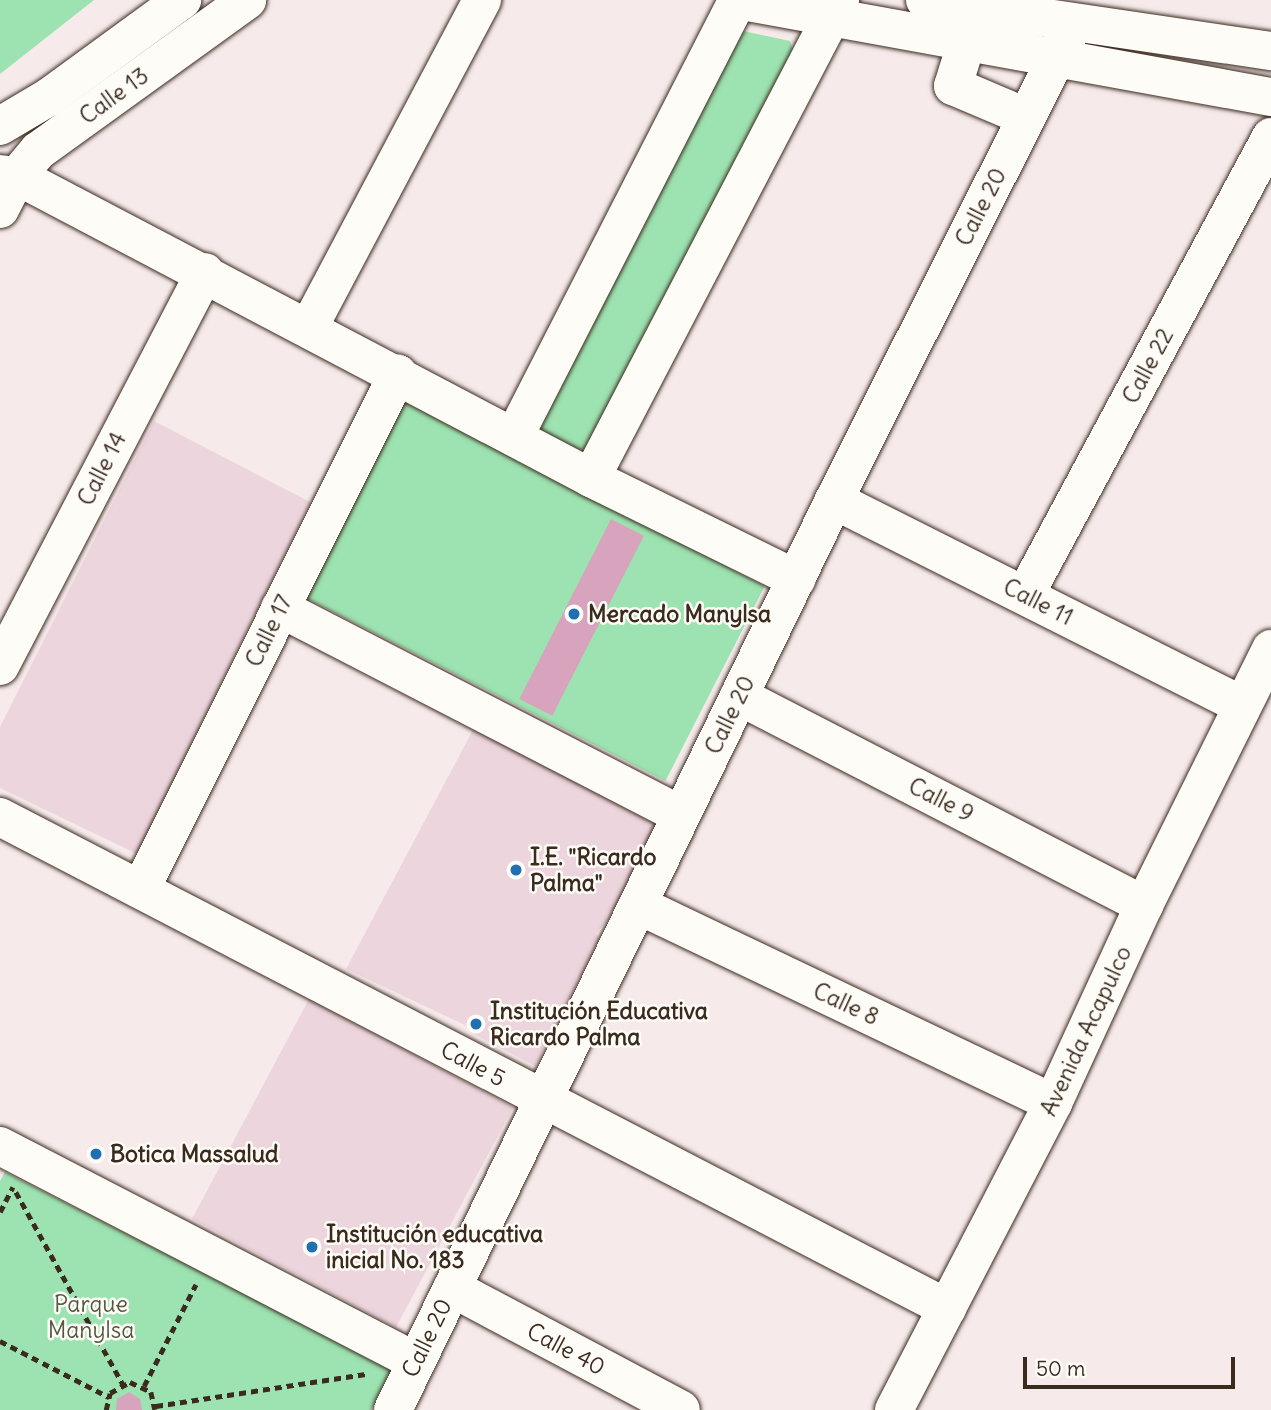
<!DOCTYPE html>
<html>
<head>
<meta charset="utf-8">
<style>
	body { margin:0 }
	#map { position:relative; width:1271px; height:1410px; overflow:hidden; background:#f6eaeb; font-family:Delius,sans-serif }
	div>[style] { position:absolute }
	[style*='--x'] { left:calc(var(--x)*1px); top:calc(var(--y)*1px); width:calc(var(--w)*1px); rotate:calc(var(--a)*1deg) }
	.built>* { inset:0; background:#edd5dd; transform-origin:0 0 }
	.green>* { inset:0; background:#9de3b1; transform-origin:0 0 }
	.building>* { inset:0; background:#d8a4bd; transform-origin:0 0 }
	.path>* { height:4.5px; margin-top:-2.25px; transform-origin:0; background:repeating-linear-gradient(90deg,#3b2a1e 0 7px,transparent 0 12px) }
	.roads { filter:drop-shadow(0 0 2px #3b2a1e) drop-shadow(0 0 2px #3b2a1e) }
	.minor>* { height:38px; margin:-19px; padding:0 19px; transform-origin:19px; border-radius:19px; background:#fdfcf7 }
	.dots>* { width:19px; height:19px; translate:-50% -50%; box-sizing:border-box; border:4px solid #fdfcf7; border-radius:50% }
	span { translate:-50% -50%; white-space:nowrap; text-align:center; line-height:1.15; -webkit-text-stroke:5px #fdfcf7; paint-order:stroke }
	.street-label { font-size:23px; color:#3b2a1e }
	.poi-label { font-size:23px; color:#3b2a1e; font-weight:700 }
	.left { translate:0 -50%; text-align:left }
	.park-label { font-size:23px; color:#545843 }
	.scale { position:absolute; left:1023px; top:1357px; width:212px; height:32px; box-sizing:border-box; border:4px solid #3b2a1e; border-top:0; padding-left:9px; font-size:21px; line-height:24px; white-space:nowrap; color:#3b2a1e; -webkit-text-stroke:5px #fdfcf7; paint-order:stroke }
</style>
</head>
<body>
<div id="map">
	<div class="built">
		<div style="clip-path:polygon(154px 421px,310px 502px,137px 854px,0 788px,0 727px)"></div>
		<div style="clip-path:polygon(474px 728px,652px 819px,656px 826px,613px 914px,596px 933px,599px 939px,535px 1066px,472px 1033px,469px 1027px,346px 969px)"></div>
		<div style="left:309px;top:999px;width:231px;height:249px;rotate:28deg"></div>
	</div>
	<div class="green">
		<div style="clip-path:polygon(0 0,94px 0,0 74px)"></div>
		<div style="clip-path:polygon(729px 28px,790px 41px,793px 50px,589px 448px,579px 450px,528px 424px)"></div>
		<div style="left:404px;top:402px;width:405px;height:219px;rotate:27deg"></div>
		<div style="clip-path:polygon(5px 1172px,392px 1369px,371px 1410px,0 1410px,0 1181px)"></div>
	</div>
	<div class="building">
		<div style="left:611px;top:519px;width:37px;height:202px;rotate:27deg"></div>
		<div style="clip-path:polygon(129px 1392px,140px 1399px,142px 1410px,116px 1410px,117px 1399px)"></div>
	</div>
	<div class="path">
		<div style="--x:16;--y:1192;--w:220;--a:60.9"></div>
		<div style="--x:0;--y:1212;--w:28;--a:-63"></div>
		<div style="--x:0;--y:1341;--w:123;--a:27.2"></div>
		<div style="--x:144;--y:1386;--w:114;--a:-63"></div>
		<div style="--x:156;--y:1406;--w:212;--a:-8.7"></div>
		<div style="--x:106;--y:1410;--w:17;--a:-77"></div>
		<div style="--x:110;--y:1393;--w:23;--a:-29"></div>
		<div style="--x:130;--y:1382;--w:23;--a:25"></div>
		<div style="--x:151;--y:1392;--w:18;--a:77"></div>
	</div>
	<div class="roads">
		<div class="minor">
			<div style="--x:737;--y:0;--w:543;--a:10.3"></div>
			<div style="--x:925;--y:0;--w:350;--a:8.4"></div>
			<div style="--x:966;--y:44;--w:44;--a:107.2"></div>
			<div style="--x:953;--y:86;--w:79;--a:23"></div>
			<div style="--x:0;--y:126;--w:57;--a:-30.6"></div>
			<div style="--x:49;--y:97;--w:165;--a:-36.1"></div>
			<div style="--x:0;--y:174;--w:17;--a:7"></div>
			<div style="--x:17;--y:176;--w:649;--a:27.75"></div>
			<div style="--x:591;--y:478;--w:229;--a:26.2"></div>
			<div style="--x:0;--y:209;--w:37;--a:-63"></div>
			<div style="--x:17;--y:176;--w:33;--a:-50"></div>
			<div style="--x:38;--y:151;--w:258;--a:-35.8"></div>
			<div style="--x:309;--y:327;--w:370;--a:-62.1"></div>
			<div style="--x:514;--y:437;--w:491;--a:-62.9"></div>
			<div style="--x:591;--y:478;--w:539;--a:-62.48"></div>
			<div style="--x:834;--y:500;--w:456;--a:26.7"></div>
			<div style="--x:1025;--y:595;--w:520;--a:-61.76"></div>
			<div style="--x:280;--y:608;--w:451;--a:27.3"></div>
			<div style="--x:0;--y:666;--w:444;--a:-62.5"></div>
			<div style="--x:739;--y:696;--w:456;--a:27.3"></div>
			<div style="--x:0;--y:817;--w:1067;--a:27.41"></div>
			<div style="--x:141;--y:889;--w:576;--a:-63.52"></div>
			<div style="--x:638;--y:905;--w:460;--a:25.5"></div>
			<div style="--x:0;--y:1146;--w:469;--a:27.4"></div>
			<div style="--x:452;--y:1288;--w:259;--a:28"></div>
			<div style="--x:393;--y:1410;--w:1011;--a:-64.14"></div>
			<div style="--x:834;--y:500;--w:534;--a:-63.29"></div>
			<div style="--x:894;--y:1410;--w:346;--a:-62.6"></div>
			<div style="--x:1053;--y:1103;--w:218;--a:-65.3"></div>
			<div style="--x:1144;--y:905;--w:286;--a:-63.6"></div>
		</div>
	</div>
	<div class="dots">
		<div style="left:574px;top:614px;background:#1f6fb2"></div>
		<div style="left:516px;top:870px;background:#1f6fb2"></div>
		<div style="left:476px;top:1024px;background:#1f6fb2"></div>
		<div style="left:96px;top:1154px;background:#1f6fb2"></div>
		<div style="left:312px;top:1247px;background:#1f6fb2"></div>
	</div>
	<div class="street-label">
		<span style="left:114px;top:96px;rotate:-36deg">Calle 13</span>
		<span style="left:981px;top:207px;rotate:-63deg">Calle 20</span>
		<span style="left:1148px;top:366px;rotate:-62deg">Calle 22</span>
		<span style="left:102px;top:469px;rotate:-63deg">Calle 14</span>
		<span style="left:1038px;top:602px;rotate:27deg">Calle 11</span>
		<span style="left:269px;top:631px;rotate:-64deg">Calle 17</span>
		<span style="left:730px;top:715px;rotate:-64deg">Calle 20</span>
		<span style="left:941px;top:800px;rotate:27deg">Calle 9</span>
		<span style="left:846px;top:1004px;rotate:25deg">Calle 8</span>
		<span style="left:1086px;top:1031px;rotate:-65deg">Avenida Acapulco</span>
		<span style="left:473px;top:1064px;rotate:28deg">Calle 5</span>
		<span style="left:427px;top:1338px;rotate:-64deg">Calle 20</span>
		<span style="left:566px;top:1349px;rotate:28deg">Calle 40</span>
	</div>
	<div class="poi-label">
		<span class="left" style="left:588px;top:614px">Mercado Manylsa</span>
		<span class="left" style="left:530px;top:870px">I.E. "Ricardo<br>Palma"</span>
		<span class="left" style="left:490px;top:1024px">Institución Educativa<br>Ricardo Palma</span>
		<span class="left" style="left:110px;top:1154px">Botica Massalud</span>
		<span class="left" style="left:326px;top:1247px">Institución educativa<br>inicial No. 183</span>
	</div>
	<div class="park-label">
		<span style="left:91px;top:1317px">Parque<br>Manylsa</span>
	</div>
	<div class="scale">50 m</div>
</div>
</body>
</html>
